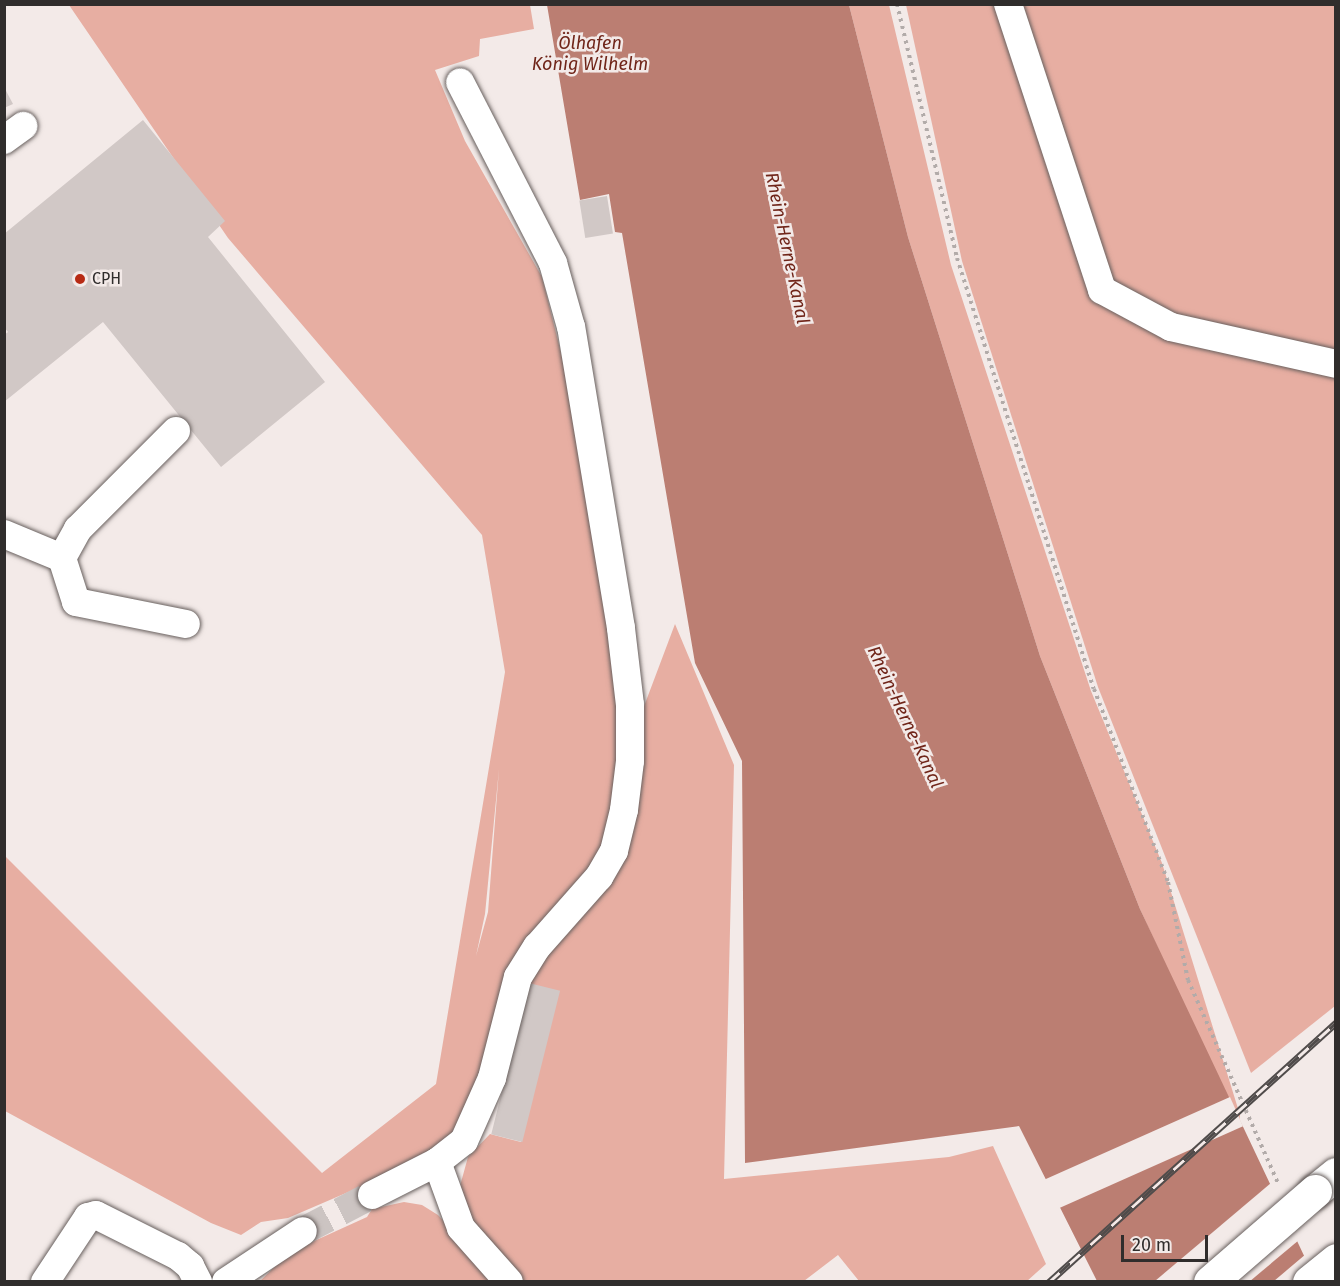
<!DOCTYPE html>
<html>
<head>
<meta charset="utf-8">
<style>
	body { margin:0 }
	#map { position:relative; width:1340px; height:1286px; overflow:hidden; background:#f3eae8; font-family:"Fira Sans",sans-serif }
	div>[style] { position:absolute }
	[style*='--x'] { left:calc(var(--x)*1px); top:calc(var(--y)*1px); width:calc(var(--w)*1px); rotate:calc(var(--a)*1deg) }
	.green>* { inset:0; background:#e7aea2 }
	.water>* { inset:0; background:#bb7e72 }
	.pier>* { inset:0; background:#f3eae8; transform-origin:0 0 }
	.building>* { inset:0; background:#d1c8c6; transform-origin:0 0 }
	.minor-tunnel>* { height:28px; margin-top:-14px; transform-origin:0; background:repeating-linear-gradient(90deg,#ccc4c2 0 28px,transparent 0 42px) }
	.path>* { height:4px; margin-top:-2px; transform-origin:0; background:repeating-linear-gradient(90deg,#b2aba9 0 3px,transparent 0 7.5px) }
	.roads { filter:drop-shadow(0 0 2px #68605e) drop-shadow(0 0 2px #68605e) }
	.minor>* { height:28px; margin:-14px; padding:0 14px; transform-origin:14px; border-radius:14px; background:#fff }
	.major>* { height:33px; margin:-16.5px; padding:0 16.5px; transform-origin:16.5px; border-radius:16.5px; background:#fff }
	.rail>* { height:7px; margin-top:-3.5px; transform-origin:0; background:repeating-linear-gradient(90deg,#f3eae8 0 14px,#504c4b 0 28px); box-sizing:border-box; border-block:2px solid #504c4b }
	.bridges { filter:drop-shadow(0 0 2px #68605e) drop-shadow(0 0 2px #68605e) }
	.major-bridge>* { height:33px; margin:-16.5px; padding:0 16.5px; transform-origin:16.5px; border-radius:16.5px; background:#fff }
	.dots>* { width:16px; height:16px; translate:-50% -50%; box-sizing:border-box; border:3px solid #f3eae8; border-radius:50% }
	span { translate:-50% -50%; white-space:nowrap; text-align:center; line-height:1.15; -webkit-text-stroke:5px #f3eae8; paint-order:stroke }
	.poi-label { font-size:16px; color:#302d2c }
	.left { translate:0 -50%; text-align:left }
	.water-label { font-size:18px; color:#702519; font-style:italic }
	.frame { position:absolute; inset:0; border:6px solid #302d2c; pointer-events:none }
	.scale { position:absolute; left:1121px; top:1235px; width:87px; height:27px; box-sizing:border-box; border:3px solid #302d2c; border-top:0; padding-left:8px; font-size:18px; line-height:21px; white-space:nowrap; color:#302d2c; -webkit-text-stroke:4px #f3eae8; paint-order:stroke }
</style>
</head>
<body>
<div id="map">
	<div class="green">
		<div style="clip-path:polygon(evenodd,69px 5px,530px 5px,534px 29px,480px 39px,479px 56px,435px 70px,465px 141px,542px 277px,563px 361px,605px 595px,622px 746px,608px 845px,566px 900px,478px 1075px,458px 1128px,435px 1149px,360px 1187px,288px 1218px,261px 1222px,241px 1235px,211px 1223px,5px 1111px,4px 855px,322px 1173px,436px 1084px,505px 672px,482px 535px,228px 238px,69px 5px,499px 769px,488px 912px,476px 956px,485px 914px,499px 769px)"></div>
		<div style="clip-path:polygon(849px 5px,889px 5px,951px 265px,1091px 691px,1162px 863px,1240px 1115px,1239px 1125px,1140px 909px,1040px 656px,908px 237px)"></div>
		<div style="clip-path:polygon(906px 5px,1335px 5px,1335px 1006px,1251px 1073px,1098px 687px,962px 261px)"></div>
		<div style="clip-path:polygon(675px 624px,734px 765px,724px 1179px,949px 1157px,993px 1146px,1046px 1264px,1026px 1282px,859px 1281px,838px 1255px,804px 1281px,519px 1281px,477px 1240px,460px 1186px,468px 1157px,490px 1134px,521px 1142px,529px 983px,539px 959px,579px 916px,643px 709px)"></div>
		<div style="clip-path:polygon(404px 1202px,422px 1205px,438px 1215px,500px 1282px,259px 1282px,290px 1252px,367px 1217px,372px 1209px)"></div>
	</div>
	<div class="water">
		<div style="clip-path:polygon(547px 5px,849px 5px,908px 237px,1040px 656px,1140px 909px,1316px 1281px,1097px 1281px,1019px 1126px,745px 1163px,742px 761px,695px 663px,622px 233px,615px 232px,609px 194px,580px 200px)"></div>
	</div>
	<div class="pier">
		<div style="left:1230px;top:1097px;width:32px;height:212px;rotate:66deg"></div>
		<div style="clip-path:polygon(1271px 1183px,1299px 1240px,1249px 1282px,1155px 1281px)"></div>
		<div style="clip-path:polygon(1306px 1254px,1319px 1282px,1274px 1281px)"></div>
	</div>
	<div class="building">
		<div style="clip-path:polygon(4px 87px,13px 104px,4px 108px)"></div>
		<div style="clip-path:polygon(143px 120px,225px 221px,208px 237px,325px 382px,221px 467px,103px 322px,4px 402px,4px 335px,8px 332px,4px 327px,4px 234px)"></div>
		<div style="left:607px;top:196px;width:38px;height:28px;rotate:81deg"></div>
		<div style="left:529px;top:983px;width:32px;height:156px;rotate:14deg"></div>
	</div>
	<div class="minor-tunnel">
		<div style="--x:303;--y:1231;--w:78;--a:-27.6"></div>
	</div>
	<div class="path">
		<div style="--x:897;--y:4;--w:261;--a:76.7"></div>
		<div style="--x:957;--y:258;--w:452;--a:72.4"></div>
		<div style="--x:1094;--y:689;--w:207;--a:69"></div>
		<div style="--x:1168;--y:882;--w:100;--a:78.5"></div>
		<div style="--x:1188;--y:980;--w:222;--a:66.1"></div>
	</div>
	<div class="roads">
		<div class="minor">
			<div style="--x:1008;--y:4;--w:301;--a:71.8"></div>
			<div style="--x:1102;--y:290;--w:78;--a:28.2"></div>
			<div style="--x:1171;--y:327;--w:169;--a:12.6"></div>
			<div style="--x:4;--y:140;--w:24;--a:-36"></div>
			<div style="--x:176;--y:431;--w:139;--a:135"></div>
			<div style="--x:78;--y:529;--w:33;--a:119"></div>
			<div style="--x:62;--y:558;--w:46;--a:72.3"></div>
			<div style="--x:76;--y:602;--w:112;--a:11.3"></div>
			<div style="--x:4;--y:534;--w:63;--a:22.5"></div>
			<div style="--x:437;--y:1162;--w:70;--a:70"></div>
			<div style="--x:461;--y:1228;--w:72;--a:48.4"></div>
			<div style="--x:372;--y:1195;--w:73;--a:-26.9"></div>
			<div style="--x:437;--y:1162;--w:34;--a:-38"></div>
			<div style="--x:464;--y:1141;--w:69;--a:-66"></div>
			<div style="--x:492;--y:1078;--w:104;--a:-75.6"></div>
			<div style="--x:518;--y:977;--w:36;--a:-58"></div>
			<div style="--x:537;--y:947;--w:94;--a:-48.5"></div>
			<div style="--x:599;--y:877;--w:30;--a:-60"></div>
			<div style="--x:614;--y:851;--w:42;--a:-76.3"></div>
			<div style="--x:624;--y:810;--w:49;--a:-83"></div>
			<div style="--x:630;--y:761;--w:56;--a:-90"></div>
			<div style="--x:630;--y:705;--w:78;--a:-96.7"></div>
			<div style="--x:621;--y:628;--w:305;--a:-99.4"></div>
			<div style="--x:571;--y:327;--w:66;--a:-105.7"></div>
			<div style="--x:553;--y:263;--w:203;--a:-117.2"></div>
			<div style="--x:45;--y:1282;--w:78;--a:-56.5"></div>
			<div style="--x:88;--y:1217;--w:8;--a:-14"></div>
			<div style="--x:96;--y:1215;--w:92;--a:26.6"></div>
			<div style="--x:178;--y:1256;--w:16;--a:40"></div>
			<div style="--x:190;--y:1266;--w:18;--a:63"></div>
			<div style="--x:226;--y:1282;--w:92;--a:-33.5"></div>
		</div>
		<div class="major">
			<div style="--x:1315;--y:1191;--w:27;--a:-39"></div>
		</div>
	</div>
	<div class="rail">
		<div style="--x:1049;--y:1282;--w:387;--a:-42.1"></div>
	</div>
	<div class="bridges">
		<div class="major-bridge">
			<div style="--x:1210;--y:1282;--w:139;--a:-40.9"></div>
			<div style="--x:1309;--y:1282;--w:35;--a:-39"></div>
		</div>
	</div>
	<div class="dots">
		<div style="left:80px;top:279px;background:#b72a14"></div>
	</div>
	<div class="poi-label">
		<span class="left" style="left:92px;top:279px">CPH</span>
	</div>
	<div class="water-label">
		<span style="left:590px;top:54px">Ölhafen<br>König Wilhelm</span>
		<span style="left:787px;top:248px;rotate:78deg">Rhein-Herne-Kanal</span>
		<span style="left:905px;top:717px;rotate:65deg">Rhein-Herne-Kanal</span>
	</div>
	<div class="frame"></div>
	<div class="scale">20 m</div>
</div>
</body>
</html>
